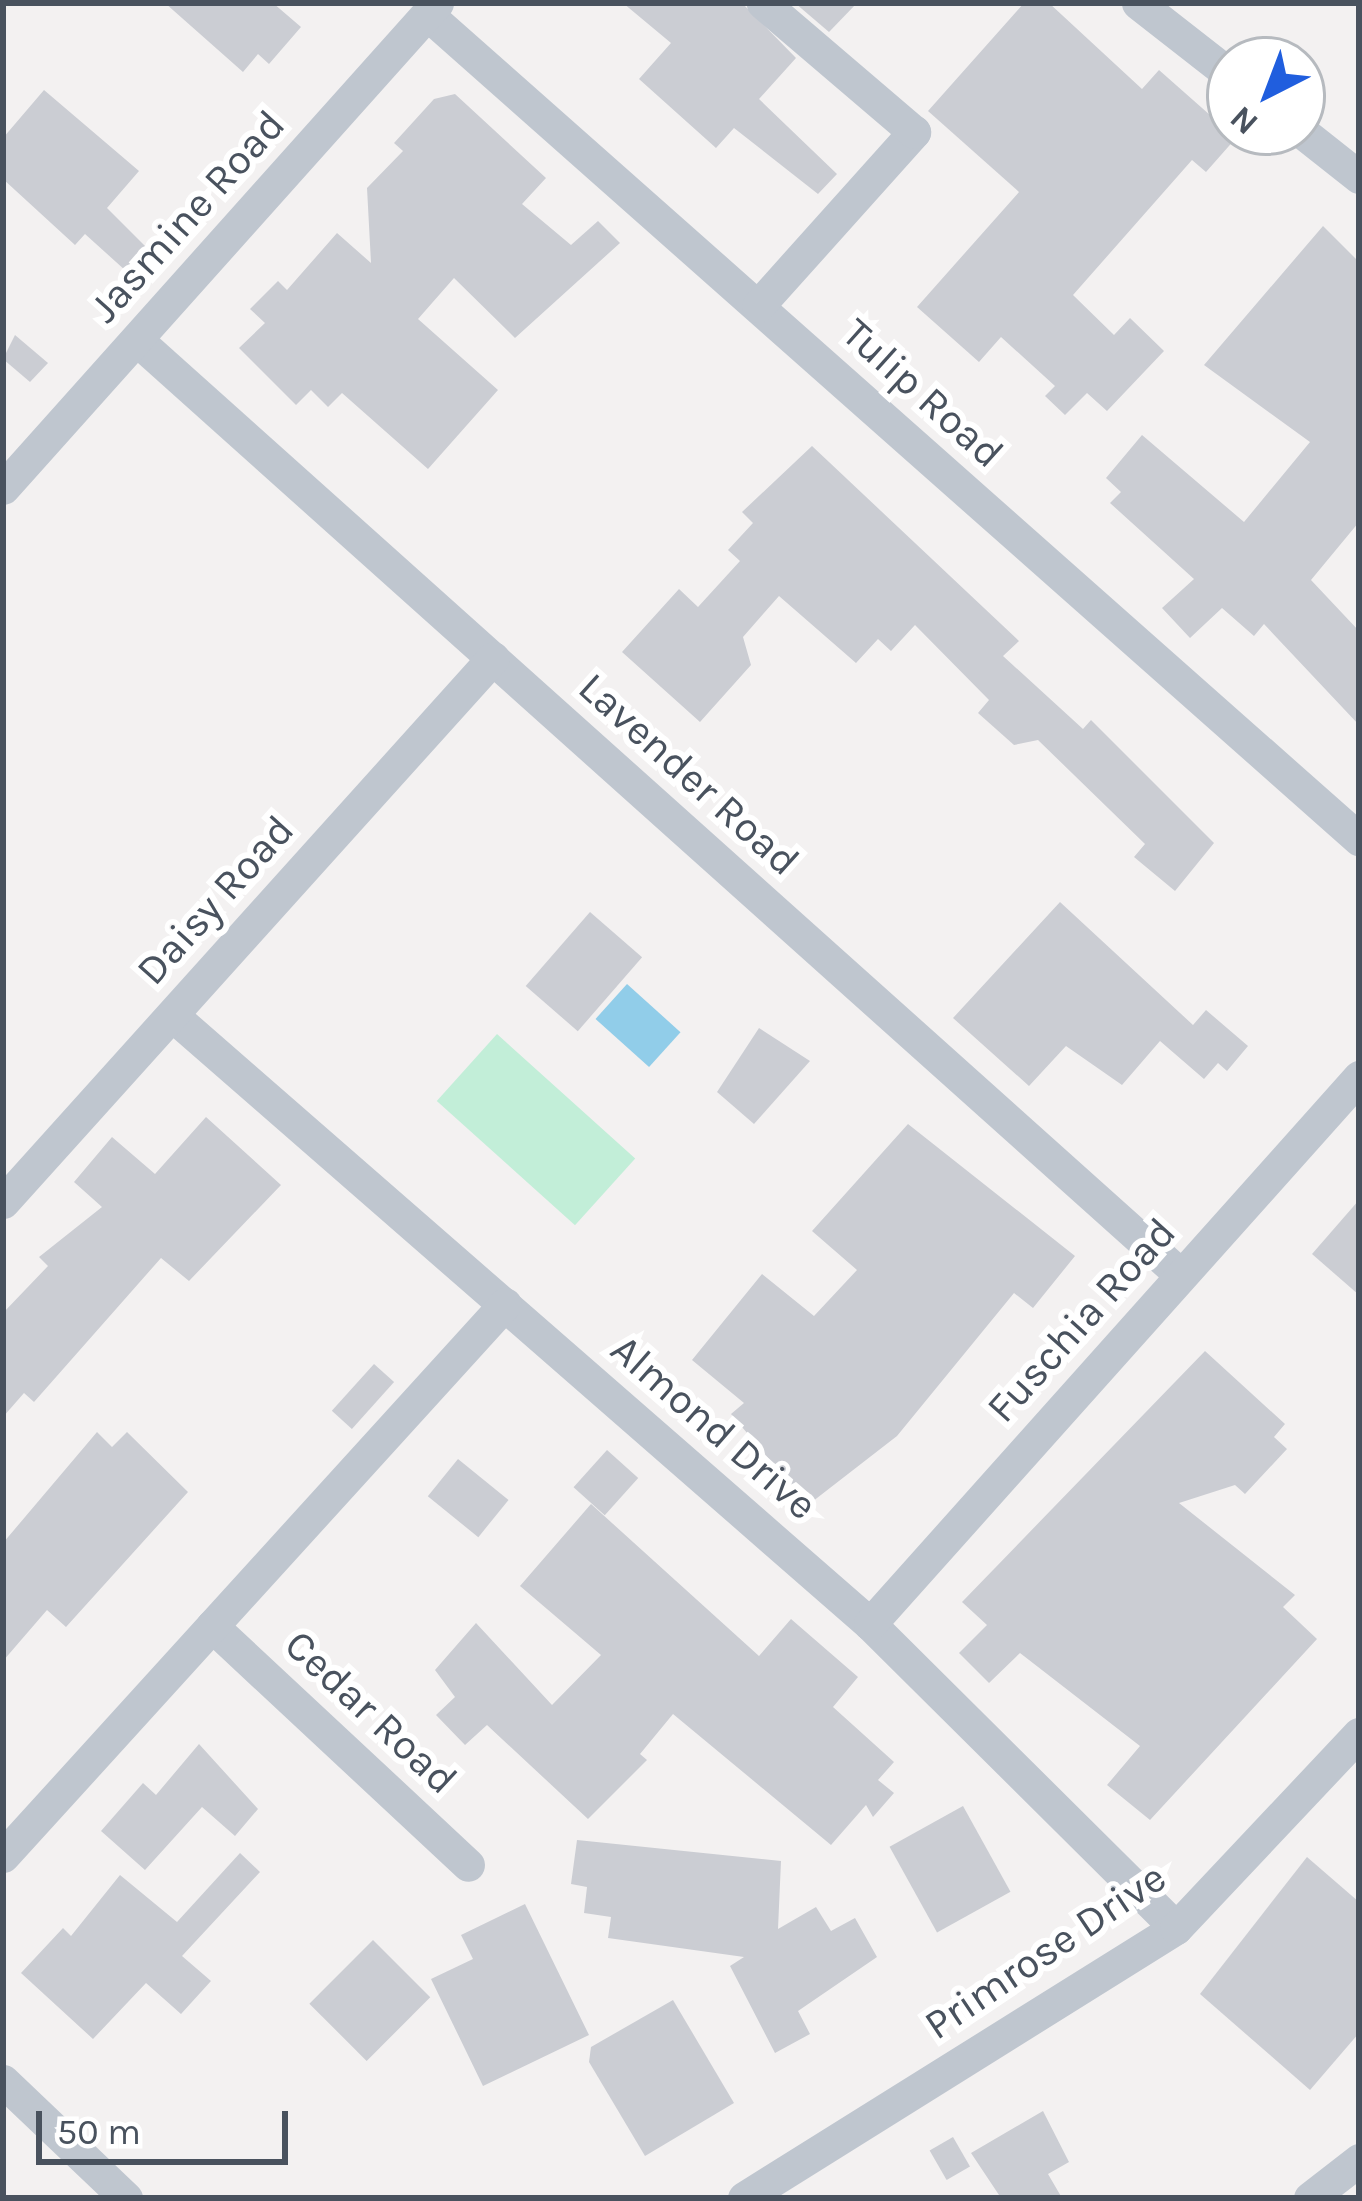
<!DOCTYPE html>
<html>
<head>
<meta charset="utf-8">
<style>
	body { margin:0 }
	#map { position:relative; width:1362px; height:2201px; overflow:hidden; background:#f3f1f1; font-family:Karla,sans-serif }
	div>[style] { position:absolute }
	[style*='--x'] { left:calc(var(--x)*1px); top:calc(var(--y)*1px); width:calc(var(--w)*1px); rotate:calc(var(--a)*1deg) }
	.green>* { inset:0; background:#c2eed8; transform-origin:0 0 }
	.water>* { inset:0; background:#91cde9; transform-origin:0 0 }
	.building>* { inset:0; background:#cbcdd3; transform-origin:0 0 }
	.street>* { height:33px; margin:-16.5px; padding:0 16.5px; transform-origin:16.5px; border-radius:16.5px; background:#bfc6cf }
	span { translate:-50% -50%; white-space:nowrap; text-align:center; line-height:1.15; -webkit-text-stroke:12px #fff; paint-order:stroke }
	.street-label { font-size:42px; color:#49525e }
	.frame { position:absolute; inset:0; border:6px solid #49525e; pointer-events:none }
	.north { position:absolute; left:1206px; top:36px; width:120px; height:120px; box-sizing:border-box; background:#fff; border:3px solid #b6babf; border-radius:50%; rotate:222deg; font-size:33px; font-weight:700; line-height:48px; text-align:center; color:#49525e }
	.north::after { content:''; display:block; margin:auto; width:42px; height:54px; background:#205ede; clip-path:polygon(50% 0,100% 100%,50% 72%,0 100%) }
	.scale { position:absolute; left:36px; top:2111px; width:252px; height:54px; box-sizing:border-box; border:6px solid #49525e; border-top:0; padding-left:15px; font-size:36px; line-height:42px; white-space:nowrap; color:#49525e; -webkit-text-stroke:9px #fff; paint-order:stroke }
</style>
</head>
<body>
<div id="map">
	<div class="green">
		<div style="left:497px;top:1034px;width:186px;height:90px;rotate:42deg"></div>
	</div>
	<div class="water">
		<div style="left:627px;top:984px;width:72px;height:47px;rotate:42deg"></div>
	</div>
	<div class="building">
		<div style="clip-path:polygon(165px 3px,273px 3px,301px 27px,269px 64px,258px 54px,243px 72px)"></div>
		<div style="clip-path:polygon(623px 3px,742px 3px,796px 58px,759px 99px,837px 174px,818px 194px,734px 128px,716px 148px,639px 79px,671px 43px)"></div>
		<div style="clip-path:polygon(795px 3px,857px 3px,829px 32px)"></div>
		<div style="clip-path:polygon(1024px 3px,1049px 3px,1142px 89px,1159px 70px,1236px 138px,1206px 172px,1192px 160px,1073px 295px,1114px 335px,1130px 318px,1164px 351px,1107px 411px,1087px 393px,1065px 415px,1045px 396px,1055px 386px,1001px 337px,979px 362px,917px 307px,1019px 192px,928px 111px)"></div>
		<div style="clip-path:polygon(44px 90px,139px 171px,107px 208px,147px 248px,126px 271px,85px 234px,75px 245px,3px 179px,3px 138px)"></div>
		<div style="clip-path:polygon(455px 94px,546px 178px,522px 204px,571px 245px,598px 221px,620px 243px,515px 338px,454px 278px,418px 319px,498px 390px,428px 469px,342px 393px,328px 407px,311px 390px,296px 405px,239px 348px,265px 323px,250px 309px,278px 281px,287px 290px,337px 233px,371px 263px,367px 188px,403px 151px,394px 143px,434px 99px)"></div>
		<div style="clip-path:polygon(1323px 226px,1359px 262px,1359px 522px,1311px 580px,1359px 631px,1359px 725px,1264px 624px,1254px 636px,1222px 608px,1190px 638px,1162px 608px,1194px 579px,1110px 503px,1121px 492px,1106px 478px,1142px 435px,1244px 522px,1310px 442px,1204px 365px)"></div>
		<div style="clip-path:polygon(15px 335px,48px 363px,30px 382px,3px 359px)"></div>
		<div style="clip-path:polygon(812px 446px,1019px 641px,1003px 656px,1083px 729px,1091px 720px,1214px 843px,1175px 891px,1134px 857px,1145px 844px,1038px 740px,1014px 745px,978px 713px,989px 700px,915px 625px,891px 651px,878px 639px,856px 663px,779px 596px,743px 637px,751px 665px,700px 722px,622px 652px,679px 589px,698px 607px,740px 561px,728px 550px,753px 523px,742px 512px)"></div>
		<div style="clip-path:polygon(1060px 902px,1193px 1025px,1206px 1010px,1248px 1046px,1227px 1071px,1218px 1063px,1204px 1079px,1160px 1041px,1122px 1085px,1066px 1046px,1029px 1086px,953px 1018px)"></div>
		<div style="left:590px;top:912px;width:69px;height:98px;rotate:41deg"></div>
		<div style="clip-path:polygon(759px 1028px,810px 1061px,754px 1124px,717px 1092px)"></div>
		<div style="clip-path:polygon(206px 1117px,281px 1185px,189px 1281px,161px 1258px,34px 1402px,24px 1393px,3px 1417px,3px 1313px,48px 1266px,39px 1257px,102px 1207px,74px 1182px,112px 1137px,155px 1174px)"></div>
		<div style="clip-path:polygon(908px 1124px,1075px 1256px,1033px 1308px,1014px 1293px,897px 1436px,808px 1505px,731px 1414px,744px 1403px,692px 1360px,762px 1274px,814px 1316px,857px 1270px,812px 1231px)"></div>
		<div style="clip-path:polygon(1359px 1200px,1359px 1295px,1312px 1254px)"></div>
		<div style="clip-path:polygon(1205px 1351px,1285px 1424px,1274px 1437px,1287px 1449px,1245px 1494px,1235px 1485px,1179px 1503px,1295px 1595px,1283px 1607px,1317px 1639px,1150px 1820px,1107px 1785px,1140px 1746px,1020px 1653px,989px 1683px,959px 1653px,987px 1625px,962px 1602px)"></div>
		<div style="left:374px;top:1364px;width:27px;height:63px;rotate:42deg"></div>
		<div style="clip-path:polygon(97px 1432px,112px 1447px,127px 1432px,188px 1492px,66px 1627px,47px 1610px,3px 1661px,3px 1543px)"></div>
		<div style="left:607px;top:1450px;width:42px;height:50px;rotate:42deg"></div>
		<div style="left:458px;top:1459px;width:65px;height:48px;rotate:39deg"></div>
		<div style="clip-path:polygon(591px 1504px,759px 1656px,791px 1619px,858px 1677px,833px 1707px,894px 1762px,878px 1780px,894px 1793px,873px 1817px,866px 1805px,831px 1845px,673px 1714px,640px 1754px,647px 1760px,588px 1819px,487px 1725px,465px 1745px,436px 1715px,455px 1697px,435px 1670px,476px 1623px,552px 1705px,601px 1655px,520px 1586px)"></div>
		<div style="clip-path:polygon(199px 1744px,258px 1809px,235px 1836px,202px 1807px,145px 1870px,101px 1831px,143px 1783px,156px 1795px)"></div>
		<div style="left:963px;top:1806px;width:98px;height:84px;rotate:61deg"></div>
		<div style="clip-path:polygon(577px 1840px,781px 1861px,778px 1929px,816px 1907px,831px 1931px,855px 1918px,877px 1957px,798px 2011px,810px 2034px,775px 2053px,730px 1966px,744px 1957px,608px 1938px,611px 1917px,584px 1913px,587px 1887px,571px 1884px)"></div>
		<div style="clip-path:polygon(240px 1853px,260px 1872px,182px 1956px,211px 1981px,181px 2014px,146px 1983px,93px 2039px,21px 1973px,63px 1928px,71px 1936px,120px 1875px,177px 1922px)"></div>
		<div style="clip-path:polygon(1307px 1857px,1359px 1902px,1359px 2033px,1310px 2090px,1200px 1994px)"></div>
		<div style="clip-path:polygon(525px 1904px,589px 2035px,483px 2086px,431px 1979px,473px 1959px,461px 1935px)"></div>
		<div style="left:373px;top:1940px;width:81px;height:90px;rotate:45deg"></div>
		<div style="clip-path:polygon(673px 2000px,734px 2103px,645px 2156px,589px 2062px,591px 2047px)"></div>
		<div style="clip-path:polygon(1043px 2111px,1069px 2162px,1048px 2174px,1062px 2198px,1001px 2198px,971px 2153px)"></div>
		<div style="left:953px;top:2137px;width:34px;height:27px;rotate:60deg"></div>
	</div>
	<div class="street">
		<div style="--x:1138;--y:3;--w:117;--a:38"></div>
		<div style="--x:427;--y:14;--w:1245;--a:41.52"></div>
		<div style="--x:1302;--y:132;--w:73;--a:38.3"></div>
		<div style="--x:758;--y:306;--w:234;--a:-48.1"></div>
		<div style="--x:914;--y:132;--w:199;--a:-139.5"></div>
		<div style="--x:137;--y:340;--w:1401;--a:41.85"></div>
		<div style="--x:3;--y:488;--w:651;--a:-48.18"></div>
		<div style="--x:172;--y:1015;--w:926;--a:41.1"></div>
		<div style="--x:870;--y:1624;--w:431;--a:44.8"></div>
		<div style="--x:3;--y:1202;--w:732;--a:-47.99"></div>
		<div style="--x:870;--y:1624;--w:734;--a:-48.2"></div>
		<div style="--x:212;--y:1626;--w:350;--a:43"></div>
		<div style="--x:3;--y:1856;--w:746;--a:-47.72"></div>
		<div style="--x:3;--y:2081;--w:170;--a:43.6"></div>
		<div style="--x:744;--y:2198;--w:509;--a:-32.01"></div>
		<div style="--x:1176;--y:1928;--w:267;--a:-46.7"></div>
		<div style="--x:1310;--y:2198;--w:62;--a:-37.8"></div>
	</div>
	<div class="street-label">
		<span style="left:187px;top:216px;rotate:-48deg">Jasmine Road</span>
		<span style="left:923px;top:393px;rotate:42deg">Tulip Road</span>
		<span style="left:689px;top:774px;rotate:42deg">Lavender Road</span>
		<span style="left:215px;top:900px;rotate:-48deg">Daisy Road</span>
		<span style="left:1081px;top:1320px;rotate:-48deg">Fuschia Road</span>
		<span style="left:714px;top:1427px;rotate:41deg">Almond Drive</span>
		<span style="left:371px;top:1712px;rotate:43deg">Cedar Road</span>
		<span style="left:1045px;top:1951px;rotate:-34deg">Primrose Drive</span>
	</div>
	<div class="frame"></div>
	<div class="north">N</div>
	<div class="scale">50 m</div>
</div>
</body>
</html>
